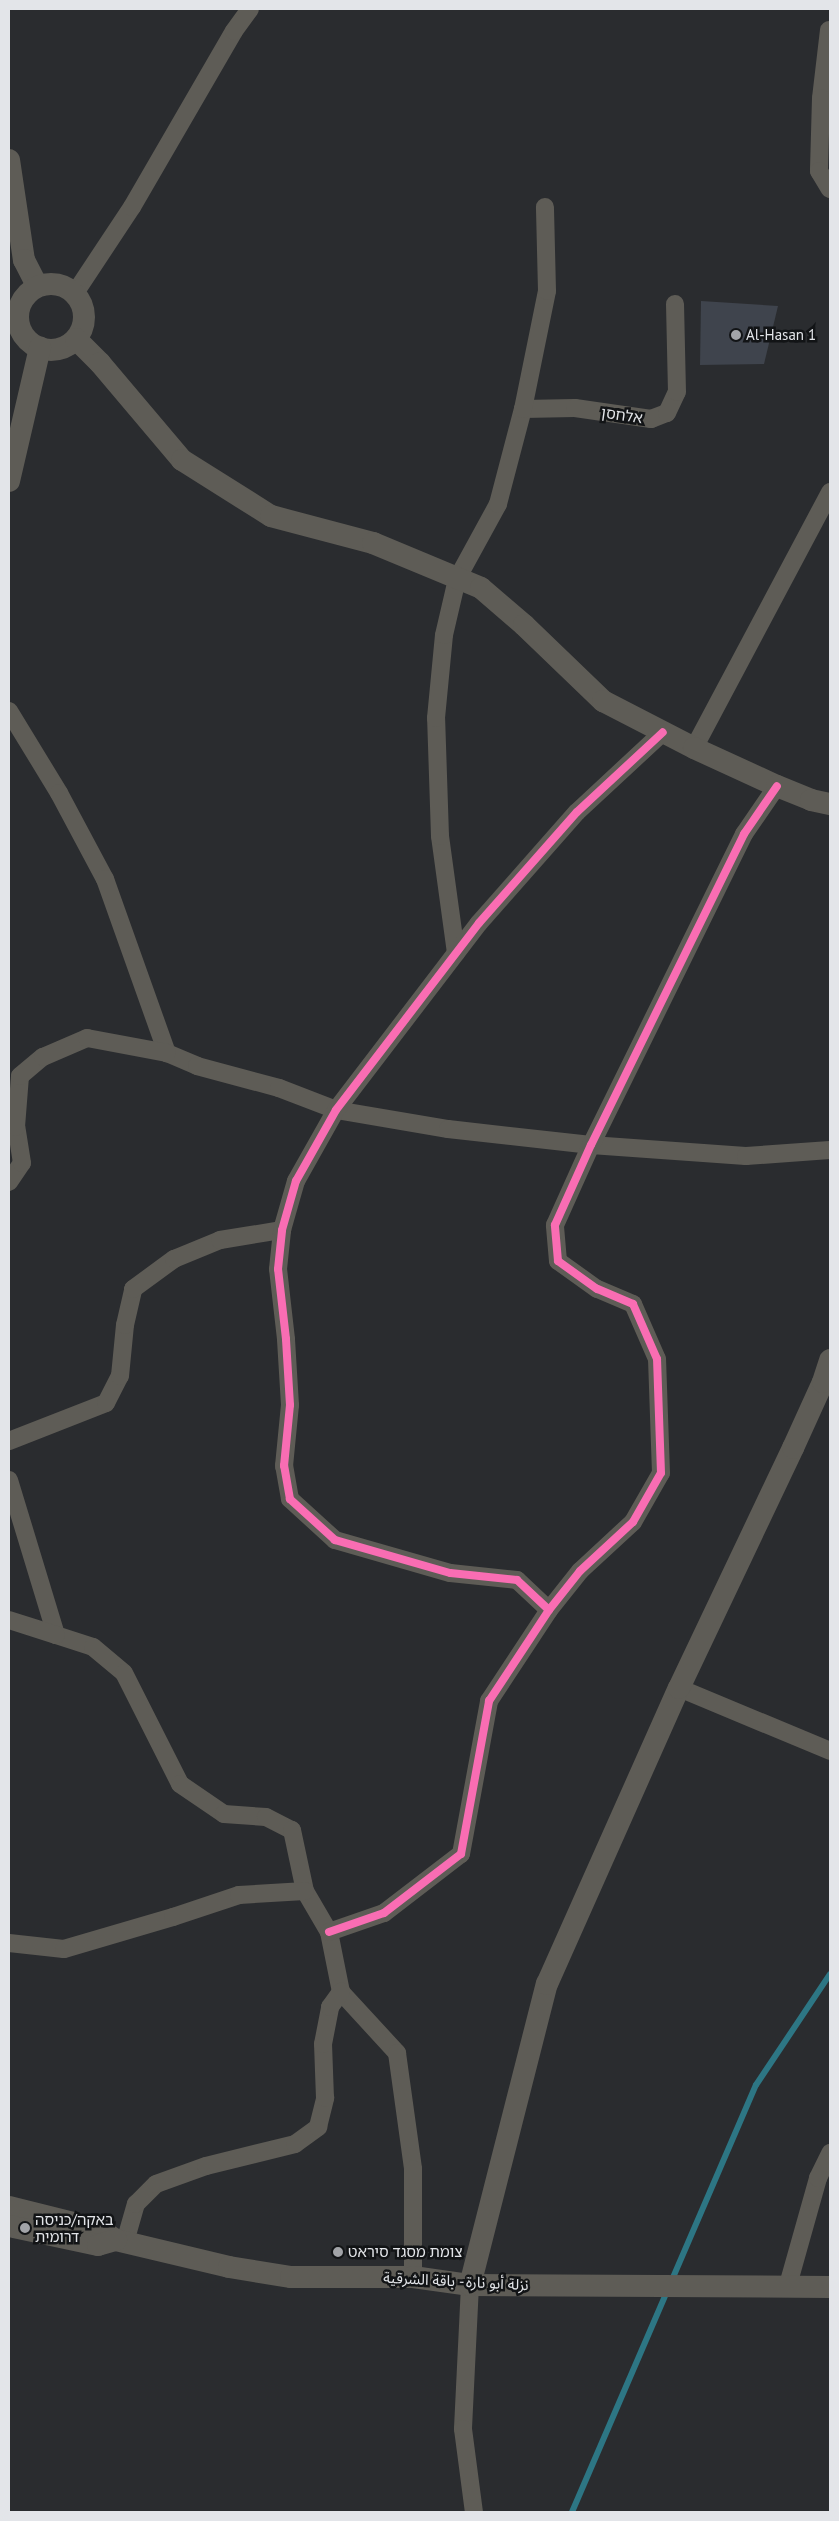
<!DOCTYPE html>
<html>
<head>
<meta charset="utf-8">
<style>
	body { margin:0 }
	#map { position:relative; width:839px; height:2521px; overflow:hidden; background:#2a2c2f; font-family:"PT Sans","Noto Sans Arabic","Noto Sans Hebrew",sans-serif }
	div>[style] { position:absolute }
	[style*='--x'] { left:calc(var(--x)*1px); top:calc(var(--y)*1px); width:calc(var(--w)*1px); rotate:calc(var(--a)*1deg) }
	.stream>* { height:6px; margin:-3px; padding:0 3px; transform-origin:3px; border-radius:3px; background:#2d7684 }
	.building>* { inset:0; background:#3f444d }
	.minor>* { height:18px; margin:-9px; padding:0 9px; transform-origin:9px; border-radius:9px; background:#5e5c56 }
	.tertiary>* { height:22px; margin:-11px; padding:0 11px; transform-origin:11px; border-radius:11px; background:#5e5c56 }
	.tertiary>.ring { margin:-11px; padding:0; box-sizing:content-box; background:none; border:22px solid #5e5c56; border-radius:50% }
	.cycleway>* { height:8px; margin:-4px; padding:0 4px; transform-origin:4px; border-radius:4px; background:#f96db3 }
	.dots>* { width:14px; height:14px; translate:-50% -50%; box-sizing:border-box; border:2px solid #121416; border-radius:50% }
	span { translate:-50% -50%; white-space:nowrap; text-align:center; line-height:1.15; -webkit-text-stroke:5px #121416; paint-order:stroke }
	.poi-label { font-size:15px; color:#e3e5e9 }
	.left { translate:0 -50%; text-align:left }
	.street-label { font-size:15px; color:#e3e5e9 }
	.frame { position:absolute; inset:0; border:10px solid #e3e5e9; pointer-events:none }
</style>
</head>
<body>
<div id="map">
	<div class="stream">
		<div style="--x:572;--y:2512;--w:465;--a:-66.7"></div>
		<div style="--x:756;--y:2085;--w:133;--a:-56.3"></div>
	</div>
	<div class="building">
		<div style="clip-path:polygon(701px 301px,778px 306px,764px 364px,700px 365px)"></div>
	</div>
	<div class="minor">
		<div style="--x:829;--y:30;--w:68;--a:96.7"></div>
		<div style="--x:821;--y:98;--w:73;--a:91.6"></div>
		<div style="--x:819;--y:171;--w:21;--a:59"></div>
		<div style="--x:75;--y:293;--w:103;--a:-56.5"></div>
		<div style="--x:132;--y:207;--w:203;--a:-59.9"></div>
		<div style="--x:234;--y:31;--w:27;--a:-54"></div>
		<div style="--x:523;--y:409;--w:52;--a:-1.1"></div>
		<div style="--x:575;--y:408;--w:77;--a:8.2"></div>
		<div style="--x:651;--y:419;--w:17;--a:-21"></div>
		<div style="--x:667;--y:413;--w:23;--a:-65"></div>
		<div style="--x:677;--y:392;--w:88;--a:-91.3"></div>
		<div style="--x:9;--y:711;--w:96;--a:58.6"></div>
		<div style="--x:59;--y:793;--w:98;--a:61.9"></div>
		<div style="--x:105;--y:879;--w:185;--a:70.4"></div>
		<div style="--x:167;--y:1053;--w:33;--a:23"></div>
		<div style="--x:197;--y:1066;--w:85;--a:15"></div>
		<div style="--x:279;--y:1088;--w:61;--a:21.1"></div>
		<div style="--x:336;--y:1110;--w:114;--a:9.6"></div>
		<div style="--x:448;--y:1129;--w:144;--a:6.4"></div>
		<div style="--x:591;--y:1145;--w:155;--a:4.1"></div>
		<div style="--x:746;--y:1156;--w:84;--a:-4.1"></div>
		<div style="--x:694;--y:748;--w:290;--a:-62"></div>
		<div style="--x:456;--y:953;--w:118;--a:-97.8"></div>
		<div style="--x:440;--y:836;--w:118;--a:-91.9"></div>
		<div style="--x:436;--y:718;--w:83;--a:-84.5"></div>
		<div style="--x:444;--y:635;--w:57;--a:-76.9"></div>
		<div style="--x:457;--y:579;--w:85;--a:-61.3"></div>
		<div style="--x:498;--y:504;--w:98;--a:-75.3"></div>
		<div style="--x:523;--y:409;--w:120;--a:-78.5"></div>
		<div style="--x:547;--y:291;--w:84;--a:-91.4"></div>
		<div style="--x:9;--y:1182;--w:23;--a:-56"></div>
		<div style="--x:22;--y:1163;--w:36;--a:-99"></div>
		<div style="--x:16;--y:1127;--w:51;--a:-85.5"></div>
		<div style="--x:20;--y:1076;--w:30;--a:-40"></div>
		<div style="--x:43;--y:1057;--w:48;--a:-23.4"></div>
		<div style="--x:87;--y:1038;--w:81;--a:10.6"></div>
		<div style="--x:9;--y:1441;--w:104;--a:-21.4"></div>
		<div style="--x:106;--y:1403;--w:30;--a:-63"></div>
		<div style="--x:120;--y:1376;--w:51;--a:-84.4"></div>
		<div style="--x:125;--y:1325;--w:37;--a:-77"></div>
		<div style="--x:133;--y:1289;--w:51;--a:-36.2"></div>
		<div style="--x:174;--y:1259;--w:50;--a:-22.4"></div>
		<div style="--x:220;--y:1240;--w:63;--a:-9.2"></div>
		<div style="--x:9;--y:1480;--w:162;--a:73.1"></div>
		<div style="--x:56;--y:1635;--w:39;--a:18"></div>
		<div style="--x:93;--y:1647;--w:40;--a:40"></div>
		<div style="--x:124;--y:1673;--w:124;--a:63.2"></div>
		<div style="--x:180;--y:1784;--w:53;--a:34.3"></div>
		<div style="--x:224;--y:1814;--w:42;--a:4.1"></div>
		<div style="--x:266;--y:1817;--w:29;--a:27"></div>
		<div style="--x:292;--y:1830;--w:62;--a:78"></div>
		<div style="--x:305;--y:1891;--w:48;--a:59.7"></div>
		<div style="--x:329;--y:1932;--w:61;--a:78.7"></div>
		<div style="--x:341;--y:1992;--w:83;--a:47.4"></div>
		<div style="--x:397;--y:2053;--w:117;--a:82.1"></div>
		<div style="--x:413;--y:2169;--w:108;--a:90"></div>
		<div style="--x:549;--y:1610;--w:44;--a:-136.8"></div>
		<div style="--x:517;--y:1580;--w:67;--a:-174"></div>
		<div style="--x:450;--y:1573;--w:120;--a:-164"></div>
		<div style="--x:335;--y:1540;--w:61;--a:-137.7"></div>
		<div style="--x:290;--y:1499;--w:34;--a:-100"></div>
		<div style="--x:284;--y:1466;--w:61;--a:-84.4"></div>
		<div style="--x:290;--y:1405;--w:66;--a:-93.5"></div>
		<div style="--x:286;--y:1339;--w:70;--a:-96.5"></div>
		<div style="--x:278;--y:1269;--w:39;--a:-84"></div>
		<div style="--x:282;--y:1230;--w:51;--a:-74.1"></div>
		<div style="--x:296;--y:1181;--w:81;--a:-60.6"></div>
		<div style="--x:336;--y:1110;--w:235;--a:-52.6"></div>
		<div style="--x:479;--y:923;--w:148;--a:-48.6"></div>
		<div style="--x:577;--y:812;--w:117;--a:-42.9"></div>
		<div style="--x:9;--y:1620;--w:49;--a:17.7"></div>
		<div style="--x:679;--y:1688;--w:164;--a:22.6"></div>
		<div style="--x:329;--y:1932;--w:58;--a:-19.1"></div>
		<div style="--x:384;--y:1913;--w:97;--a:-37.5"></div>
		<div style="--x:461;--y:1854;--w:156;--a:-79.6"></div>
		<div style="--x:489;--y:1701;--w:109;--a:-56.6"></div>
		<div style="--x:549;--y:1610;--w:50;--a:-51.5"></div>
		<div style="--x:580;--y:1571;--w:72;--a:-42.8"></div>
		<div style="--x:633;--y:1522;--w:56;--a:-60.3"></div>
		<div style="--x:661;--y:1473;--w:114;--a:-92"></div>
		<div style="--x:657;--y:1359;--w:60;--a:-113.6"></div>
		<div style="--x:633;--y:1304;--w:39;--a:-157"></div>
		<div style="--x:597;--y:1289;--w:48;--a:-144.3"></div>
		<div style="--x:558;--y:1261;--w:36;--a:-95"></div>
		<div style="--x:555;--y:1225;--w:88;--a:-65.8"></div>
		<div style="--x:591;--y:1145;--w:347;--a:-63.8"></div>
		<div style="--x:744;--y:834;--w:58;--a:-55.5"></div>
		<div style="--x:9;--y:1943;--w:55;--a:6.2"></div>
		<div style="--x:64;--y:1949;--w:114;--a:-16.4"></div>
		<div style="--x:173;--y:1917;--w:70;--a:-18.4"></div>
		<div style="--x:239;--y:1895;--w:66;--a:-3.5"></div>
		<div style="--x:125;--y:2242;--w:40;--a:-74"></div>
		<div style="--x:136;--y:2204;--w:28;--a:-45"></div>
		<div style="--x:156;--y:2184;--w:53;--a:-19.8"></div>
		<div style="--x:206;--y:2166;--w:92;--a:-13.9"></div>
		<div style="--x:295;--y:2144;--w:29;--a:-36"></div>
		<div style="--x:318;--y:2127;--w:30;--a:-76"></div>
		<div style="--x:325;--y:2098;--w:54;--a:-92.1"></div>
		<div style="--x:323;--y:2044;--w:38;--a:-79"></div>
		<div style="--x:330;--y:2007;--w:19;--a:-54"></div>
		<div style="--x:470;--y:2285;--w:144;--a:92.8"></div>
		<div style="--x:463;--y:2429;--w:84;--a:82.5"></div>
		<div style="--x:788;--y:2285;--w:111;--a:-74.3"></div>
		<div style="--x:818;--y:2178;--w:28;--a:-64"></div>
	</div>
	<div class="tertiary">
		<div style="--x:9;--y:160;--w:101;--a:81.5"></div>
		<div style="--x:24;--y:260;--w:29;--a:63"></div>
		<div class="ring" style="left:18px;top:284px;width:44px;height:44px"></div>
		<div style="--x:76;--y:339;--w:34;--a:45"></div>
		<div style="--x:100;--y:363;--w:127;--a:49.8"></div>
		<div style="--x:182;--y:460;--w:105;--a:32.2"></div>
		<div style="--x:271;--y:516;--w:106;--a:14.8"></div>
		<div style="--x:373;--y:543;--w:117;--a:22.6"></div>
		<div style="--x:481;--y:588;--w:57;--a:40.7"></div>
		<div style="--x:524;--y:625;--w:110;--a:43.9"></div>
		<div style="--x:603;--y:701;--w:102;--a:27.3"></div>
		<div style="--x:694;--y:748;--w:91;--a:24.6"></div>
		<div style="--x:777;--y:786;--w:37;--a:22"></div>
		<div style="--x:811;--y:800;--w:19;--a:12"></div>
		<div style="--x:9;--y:481;--w:137;--a:-76.9"></div>
		<div style="--x:9;--y:2207;--w:95;--a:14"></div>
		<div style="--x:101;--y:2230;--w:18;--a:34"></div>
		<div style="--x:116;--y:2240;--w:116;--a:13.4"></div>
		<div style="--x:229;--y:2267;--w:63;--a:9.2"></div>
		<div style="--x:291;--y:2277;--w:122;--a:0"></div>
		<div style="--x:413;--y:2277;--w:58;--a:8"></div>
		<div style="--x:470;--y:2285;--w:360;--a:0.3"></div>
		<div style="--x:9;--y:2226;--w:91;--a:12.1"></div>
		<div style="--x:98;--y:2245;--w:19;--a:-16"></div>
		<div style="--x:470;--y:2285;--w:311;--a:-75.7"></div>
		<div style="--x:547;--y:1984;--w:324;--a:-66"></div>
		<div style="--x:679;--y:1688;--w:266;--a:-64.6"></div>
		<div style="--x:793;--y:1448;--w:72;--a:-65.6"></div>
		<div style="--x:823;--y:1382;--w:23;--a:-72"></div>
	</div>
	<div class="cycleway">
		<div style="--x:549;--y:1610;--w:44;--a:-136.8"></div>
		<div style="--x:517;--y:1580;--w:67;--a:-174"></div>
		<div style="--x:450;--y:1573;--w:120;--a:-164"></div>
		<div style="--x:335;--y:1540;--w:61;--a:-137.7"></div>
		<div style="--x:290;--y:1499;--w:34;--a:-100"></div>
		<div style="--x:284;--y:1466;--w:61;--a:-84.4"></div>
		<div style="--x:290;--y:1405;--w:66;--a:-93.5"></div>
		<div style="--x:286;--y:1339;--w:70;--a:-96.5"></div>
		<div style="--x:278;--y:1269;--w:39;--a:-84"></div>
		<div style="--x:282;--y:1230;--w:51;--a:-74.1"></div>
		<div style="--x:296;--y:1181;--w:81;--a:-60.6"></div>
		<div style="--x:336;--y:1110;--w:235;--a:-52.6"></div>
		<div style="--x:479;--y:923;--w:148;--a:-48.6"></div>
		<div style="--x:577;--y:812;--w:117;--a:-42.9"></div>
		<div style="--x:329;--y:1932;--w:58;--a:-19.1"></div>
		<div style="--x:384;--y:1913;--w:97;--a:-37.5"></div>
		<div style="--x:461;--y:1854;--w:156;--a:-79.6"></div>
		<div style="--x:489;--y:1701;--w:109;--a:-56.6"></div>
		<div style="--x:549;--y:1610;--w:50;--a:-51.5"></div>
		<div style="--x:580;--y:1571;--w:72;--a:-42.8"></div>
		<div style="--x:633;--y:1522;--w:56;--a:-60.3"></div>
		<div style="--x:661;--y:1473;--w:114;--a:-92"></div>
		<div style="--x:657;--y:1359;--w:60;--a:-113.6"></div>
		<div style="--x:633;--y:1304;--w:39;--a:-157"></div>
		<div style="--x:597;--y:1289;--w:48;--a:-144.3"></div>
		<div style="--x:558;--y:1261;--w:36;--a:-95"></div>
		<div style="--x:555;--y:1225;--w:88;--a:-65.8"></div>
		<div style="--x:591;--y:1145;--w:347;--a:-63.8"></div>
		<div style="--x:744;--y:834;--w:58;--a:-55.5"></div>
	</div>
	<div class="dots">
		<div style="left:736px;top:335px;background:#a2a4a8"></div>
		<div style="left:25px;top:2228px;background:#a2a4a8"></div>
		<div style="left:338px;top:2252px;background:#a2a4a8"></div>
	</div>
	<div class="poi-label">
		<span class="left" style="left:746px;top:335px">Al-Hasan 1</span>
		<span class="left" style="left:35px;top:2228px">באקה/כניסה<br>דרומית</span>
		<span class="left" style="left:348px;top:2252px">צומת מסגד סיראט</span>
	</div>
	<div class="street-label">
		<span style="left:622px;top:415px;rotate:8deg">אלחסן</span>
		<span style="left:456px;top:2281px;rotate:3deg">نزلة أبو نارة - باقة الشرقية</span>
	</div>
	<div class="frame"></div>
</div>
</body>
</html>
